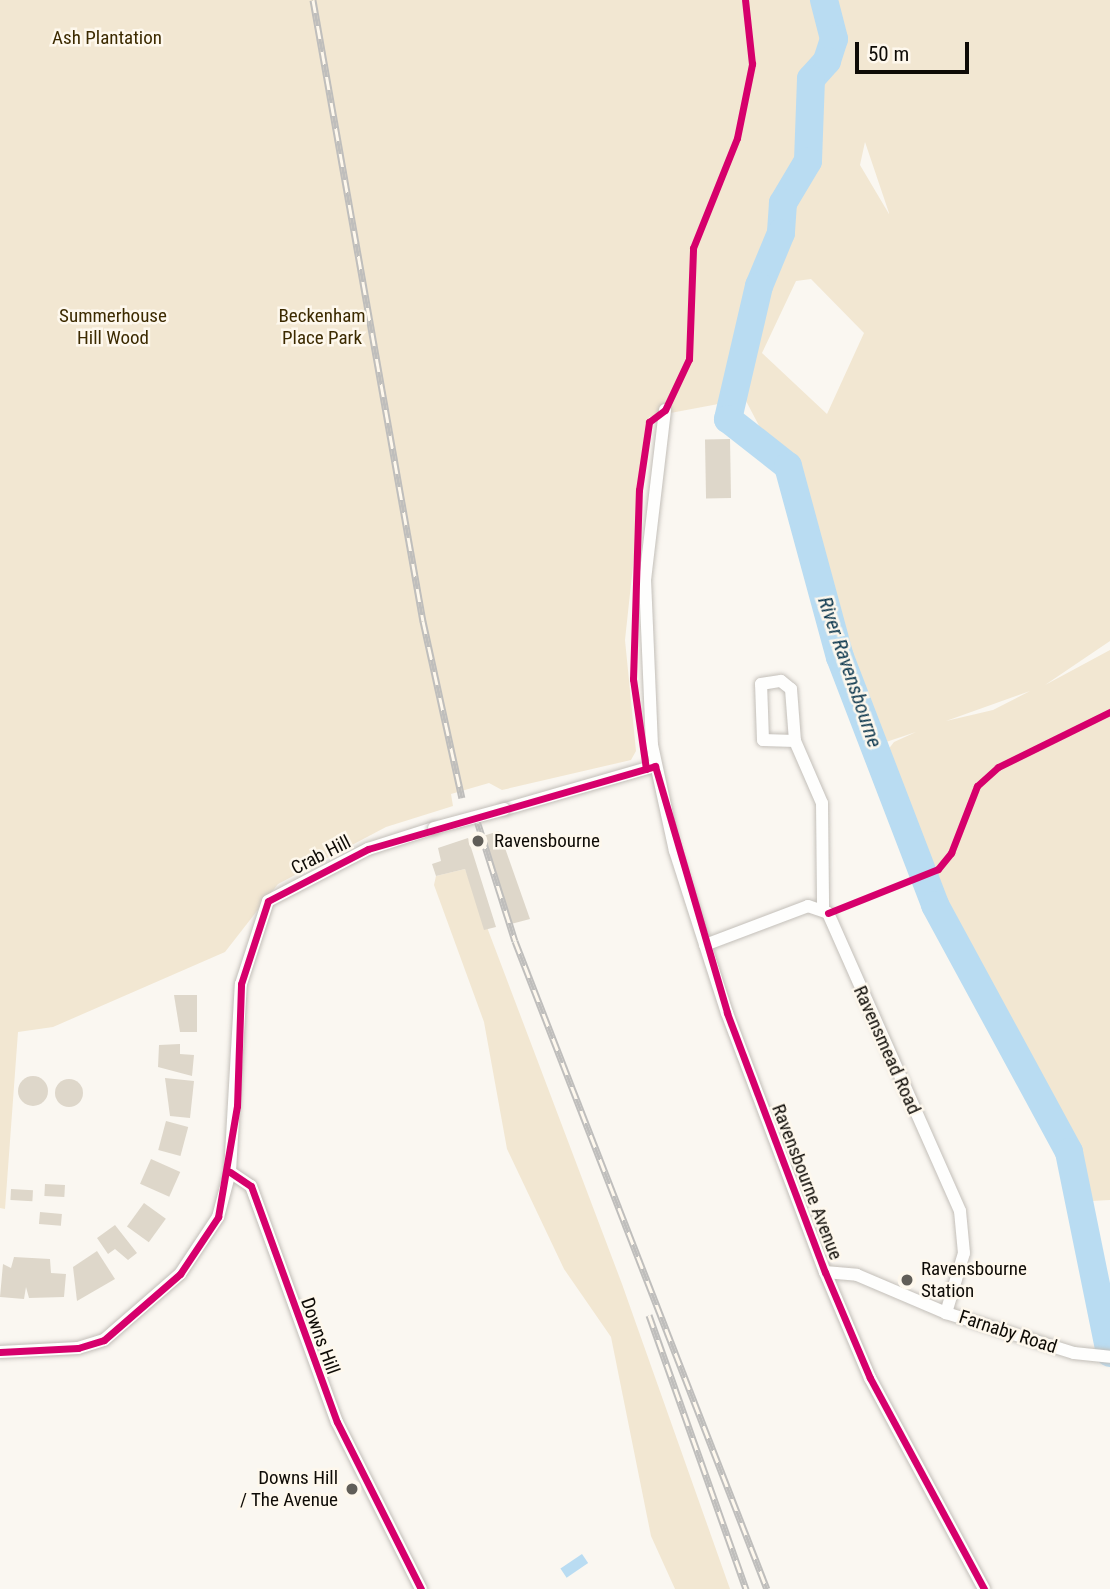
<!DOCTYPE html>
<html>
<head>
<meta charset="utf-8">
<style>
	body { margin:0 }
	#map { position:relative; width:1110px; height:1589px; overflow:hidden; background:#faf7f1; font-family:"Roboto Condensed",sans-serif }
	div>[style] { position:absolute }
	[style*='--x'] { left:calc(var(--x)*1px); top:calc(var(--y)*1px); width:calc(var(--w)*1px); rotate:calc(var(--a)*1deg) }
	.green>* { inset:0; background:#f2e7d2 }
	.water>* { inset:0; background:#b9dcf2; transform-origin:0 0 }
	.river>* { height:28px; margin:-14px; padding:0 14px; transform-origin:14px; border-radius:14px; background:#b9dcf2 }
	.building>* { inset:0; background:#ded7ca; transform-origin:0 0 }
	.round { border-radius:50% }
	.roads { filter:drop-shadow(0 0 2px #c3bfb9) drop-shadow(0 0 2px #c3bfb9) }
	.street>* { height:12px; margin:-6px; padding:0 6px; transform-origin:6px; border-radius:6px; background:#fefefd }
	.rail>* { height:7px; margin-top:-3.5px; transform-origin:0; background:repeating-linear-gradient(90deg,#fef8ed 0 13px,#bfbebc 0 26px); box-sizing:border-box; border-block:2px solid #bfbebc }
	.bridges { filter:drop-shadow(0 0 2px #c3bfb9) drop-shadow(0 0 2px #c3bfb9) }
	.street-bridge>* { height:12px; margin:-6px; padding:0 6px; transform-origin:6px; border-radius:6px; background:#fefefd }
	.cycleway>* { height:7px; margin:-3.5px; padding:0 3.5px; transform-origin:3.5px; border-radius:3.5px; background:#d6006c }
	.dots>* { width:19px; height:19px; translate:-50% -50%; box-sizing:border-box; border:4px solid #fef8ed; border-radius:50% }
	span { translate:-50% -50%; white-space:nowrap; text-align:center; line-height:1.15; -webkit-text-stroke:5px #fef8ed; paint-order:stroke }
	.park-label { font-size:19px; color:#3c2a00 }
	.poi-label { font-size:19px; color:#0e0b06 }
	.left { translate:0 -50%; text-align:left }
	.right { translate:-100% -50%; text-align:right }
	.street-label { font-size:19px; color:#0e0b06 }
	.water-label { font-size:21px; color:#0c374e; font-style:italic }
	.scale { position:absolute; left:855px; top:42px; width:114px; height:32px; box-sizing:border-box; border:4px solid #0e0b06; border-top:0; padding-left:9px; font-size:21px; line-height:24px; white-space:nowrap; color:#0e0b06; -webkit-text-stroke:5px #fef8ed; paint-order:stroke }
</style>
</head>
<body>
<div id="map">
	<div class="green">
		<div style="clip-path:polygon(evenodd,0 0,1110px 0,1110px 641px,1045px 685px,1110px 650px,1110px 1200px,1091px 1201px,931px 893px,884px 755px,894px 742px,916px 732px,886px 742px,805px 529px,812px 527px,745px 399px,649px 417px,625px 640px,636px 751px,631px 760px,502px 790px,489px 783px,451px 794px,453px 806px,386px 827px,278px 884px,225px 952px,53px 1027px,18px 1032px,5px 1209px,0 1208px,0 0,865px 142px,889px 213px,889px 214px,860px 165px,865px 142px,0 0,811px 279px,864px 333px,827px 414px,762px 353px,796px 281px,811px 279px,0 0,1030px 691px,993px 710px,946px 721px,1030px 691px)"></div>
		<div style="clip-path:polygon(465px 869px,622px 1284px,730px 1589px,675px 1589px,651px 1536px,611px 1337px,564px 1269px,507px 1149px,484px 1022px,434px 885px,436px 876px)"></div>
	</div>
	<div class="water">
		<div style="left:582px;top:1554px;width:11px;height:26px;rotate:56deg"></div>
	</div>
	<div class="river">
		<div style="--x:824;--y:0;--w:40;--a:75.6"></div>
		<div style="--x:834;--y:39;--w:23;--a:108"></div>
		<div style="--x:827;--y:61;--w:24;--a:132"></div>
		<div style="--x:811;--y:79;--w:82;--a:92.1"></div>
		<div style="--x:808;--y:161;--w:49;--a:120.8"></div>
		<div style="--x:783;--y:203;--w:30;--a:94"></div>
		<div style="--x:781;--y:233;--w:57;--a:112.5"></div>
		<div style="--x:759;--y:286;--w:137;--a:103.1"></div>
		<div style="--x:728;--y:419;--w:76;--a:38.1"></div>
		<div style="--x:788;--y:466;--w:198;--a:74.8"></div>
		<div style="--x:840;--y:657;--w:266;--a:69"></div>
		<div style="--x:935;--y:905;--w:281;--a:61.5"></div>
		<div style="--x:1069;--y:1152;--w:205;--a:78.5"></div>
	</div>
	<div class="building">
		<div style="left:730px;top:439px;width:59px;height:25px;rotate:89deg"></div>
		<div style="clip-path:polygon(499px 831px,530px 919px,511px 924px,483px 836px)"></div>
		<div style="clip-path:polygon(468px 838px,496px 927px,484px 930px,465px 869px,436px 876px,432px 864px,441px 861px,438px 848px)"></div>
		<div style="clip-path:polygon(174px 995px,197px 995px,197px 1032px,180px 1032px)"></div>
		<div style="clip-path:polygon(180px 1044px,180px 1054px,194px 1055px,192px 1076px,158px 1067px,159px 1045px)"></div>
		<div class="round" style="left:18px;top:1076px;width:30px;height:30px"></div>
		<div style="clip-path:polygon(165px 1078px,194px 1081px,190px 1118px,170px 1116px)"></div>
		<div class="round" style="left:55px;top:1079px;width:28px;height:28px"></div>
		<div style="left:166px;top:1121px;width:23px;height:30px;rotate:15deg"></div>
		<div style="left:151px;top:1159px;width:32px;height:27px;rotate:24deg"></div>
		<div style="left:45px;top:1184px;width:20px;height:12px;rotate:3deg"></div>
		<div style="left:11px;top:1189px;width:22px;height:11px;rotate:3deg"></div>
		<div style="left:144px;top:1203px;width:27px;height:29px;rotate:36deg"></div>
		<div style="left:40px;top:1212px;width:22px;height:12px;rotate:5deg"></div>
		<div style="clip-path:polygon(115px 1225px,137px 1253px,128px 1260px,115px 1249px,108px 1254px,97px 1238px)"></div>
		<div style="clip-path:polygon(97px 1251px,115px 1279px,77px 1301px,73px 1267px)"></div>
		<div style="clip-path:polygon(14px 1257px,50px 1259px,51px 1273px,66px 1274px,64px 1297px,29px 1298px,26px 1287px,24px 1299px,0 1297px,3px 1264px,11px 1268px)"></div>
	</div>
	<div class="roads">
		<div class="street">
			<div style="--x:665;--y:410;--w:170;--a:96.7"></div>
			<div style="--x:645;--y:579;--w:166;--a:87.6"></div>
			<div style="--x:652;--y:745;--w:108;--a:77.8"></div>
			<div style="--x:675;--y:851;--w:170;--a:72.2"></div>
			<div style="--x:727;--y:1013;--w:277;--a:69.3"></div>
			<div style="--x:825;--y:1272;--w:115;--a:67"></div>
			<div style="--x:870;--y:1378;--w:240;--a:61.6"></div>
			<div style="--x:795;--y:741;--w:32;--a:-178"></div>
			<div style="--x:763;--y:740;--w:56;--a:-92"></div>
			<div style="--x:761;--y:684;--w:20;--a:-9"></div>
			<div style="--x:781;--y:681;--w:13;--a:39"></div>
			<div style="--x:791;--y:689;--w:52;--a:85.6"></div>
			<div style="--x:795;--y:741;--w:68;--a:66.5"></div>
			<div style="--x:822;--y:803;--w:104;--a:89.4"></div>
			<div style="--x:505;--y:809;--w:156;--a:-16"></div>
			<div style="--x:705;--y:945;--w:110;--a:-20.7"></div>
			<div style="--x:808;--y:906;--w:21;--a:19"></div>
			<div style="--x:828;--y:913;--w:326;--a:66.1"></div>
			<div style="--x:960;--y:1211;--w:42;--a:84.6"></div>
			<div style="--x:964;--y:1253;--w:63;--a:106.7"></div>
			<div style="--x:230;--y:1172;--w:25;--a:34"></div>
			<div style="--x:251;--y:1186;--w:251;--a:70"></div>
			<div style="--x:337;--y:1422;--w:187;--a:63.3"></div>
			<div style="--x:825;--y:1272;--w:32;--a:5"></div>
			<div style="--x:857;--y:1275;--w:97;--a:23.1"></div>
			<div style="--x:946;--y:1313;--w:134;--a:17.4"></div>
			<div style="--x:1074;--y:1353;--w:36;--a:6"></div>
			<div style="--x:0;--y:1352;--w:78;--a:-2.9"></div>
			<div style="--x:78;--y:1348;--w:27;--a:-17"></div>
			<div style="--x:104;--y:1340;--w:101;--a:-41"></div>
			<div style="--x:180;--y:1274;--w:69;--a:-56.3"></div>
			<div style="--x:218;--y:1217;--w:47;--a:-75.1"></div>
			<div style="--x:230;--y:1172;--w:188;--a:-86.7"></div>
			<div style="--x:241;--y:984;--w:87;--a:-72"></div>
			<div style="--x:268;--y:901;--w:113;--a:-27.5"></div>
			<div style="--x:368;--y:849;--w:69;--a:-17.7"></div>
		</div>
	</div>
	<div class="rail">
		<div style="--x:313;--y:0;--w:631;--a:79.96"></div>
		<div style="--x:423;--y:621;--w:181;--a:77.6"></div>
		<div style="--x:474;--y:811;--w:136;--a:72.5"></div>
		<div style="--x:515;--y:941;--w:695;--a:68.75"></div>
		<div style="--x:649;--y:1315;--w:291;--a:70.5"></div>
	</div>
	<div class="bridges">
		<div class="street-bridge">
			<div style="--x:434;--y:828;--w:73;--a:-15"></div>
		</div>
	</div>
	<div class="cycleway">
		<div style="--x:646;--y:769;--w:91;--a:-98.2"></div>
		<div style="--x:633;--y:679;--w:189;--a:-88.2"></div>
		<div style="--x:639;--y:490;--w:69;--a:-81.6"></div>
		<div style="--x:649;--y:422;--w:20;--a:-37"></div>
		<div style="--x:665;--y:410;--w:56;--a:-64.8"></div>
		<div style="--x:689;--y:359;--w:111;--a:-87.9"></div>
		<div style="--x:693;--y:248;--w:118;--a:-68.2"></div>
		<div style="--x:737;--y:138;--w:76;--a:-78.5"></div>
		<div style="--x:752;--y:64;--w:64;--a:-96.2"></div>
		<div style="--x:828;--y:913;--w:118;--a:-21.8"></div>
		<div style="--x:938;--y:869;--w:21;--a:-51"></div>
		<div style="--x:951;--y:853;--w:72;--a:-68.8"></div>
		<div style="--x:977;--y:786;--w:28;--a:-42"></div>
		<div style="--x:998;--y:767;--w:125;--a:-26.2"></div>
		<div style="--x:230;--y:1172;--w:25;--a:34"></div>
		<div style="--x:251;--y:1186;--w:251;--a:70"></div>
		<div style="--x:337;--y:1422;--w:187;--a:63.3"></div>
		<div style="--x:0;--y:1352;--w:78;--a:-2.9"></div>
		<div style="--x:78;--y:1348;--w:27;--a:-17"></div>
		<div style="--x:104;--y:1340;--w:101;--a:-41"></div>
		<div style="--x:180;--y:1274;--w:69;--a:-56.3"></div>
		<div style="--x:218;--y:1217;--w:113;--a:-80.3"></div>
		<div style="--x:237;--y:1106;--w:122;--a:-88.1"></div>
		<div style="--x:241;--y:984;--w:87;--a:-72"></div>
		<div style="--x:268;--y:901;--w:113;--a:-27.5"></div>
		<div style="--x:368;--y:849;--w:299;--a:-16.1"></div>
		<div style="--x:655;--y:766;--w:257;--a:73.7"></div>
		<div style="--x:727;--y:1013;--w:277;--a:69.3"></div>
		<div style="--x:825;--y:1272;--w:115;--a:67"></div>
		<div style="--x:870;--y:1378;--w:240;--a:61.6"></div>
	</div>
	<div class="dots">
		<div style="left:478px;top:841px;background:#615e58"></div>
		<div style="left:907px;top:1280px;background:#615e58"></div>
		<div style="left:352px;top:1489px;background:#615e58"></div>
	</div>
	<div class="park-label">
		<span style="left:107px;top:38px">Ash Plantation</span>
		<span style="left:113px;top:327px">Summerhouse<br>Hill Wood</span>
		<span style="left:322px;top:327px">Beckenham<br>Place Park</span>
	</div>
	<div class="poi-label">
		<span class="left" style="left:494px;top:841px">Ravensbourne</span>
		<span class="left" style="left:921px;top:1280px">Ravensbourne<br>Station</span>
		<span class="right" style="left:338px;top:1489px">Downs Hill<br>/ The Avenue</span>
	</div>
	<div class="street-label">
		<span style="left:321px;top:855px;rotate:-27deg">Crab Hill</span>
		<span style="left:887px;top:1050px;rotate:66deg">Ravensmead Road</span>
		<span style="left:807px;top:1182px;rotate:69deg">Ravensbourne Avenue</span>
		<span style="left:1008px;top:1332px;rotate:18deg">Farnaby Road</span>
		<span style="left:320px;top:1336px;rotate:70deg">Downs Hill</span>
	</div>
	<div class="water-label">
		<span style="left:850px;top:672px;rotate:71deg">River Ravensbourne</span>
	</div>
	<div class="scale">50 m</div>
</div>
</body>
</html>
